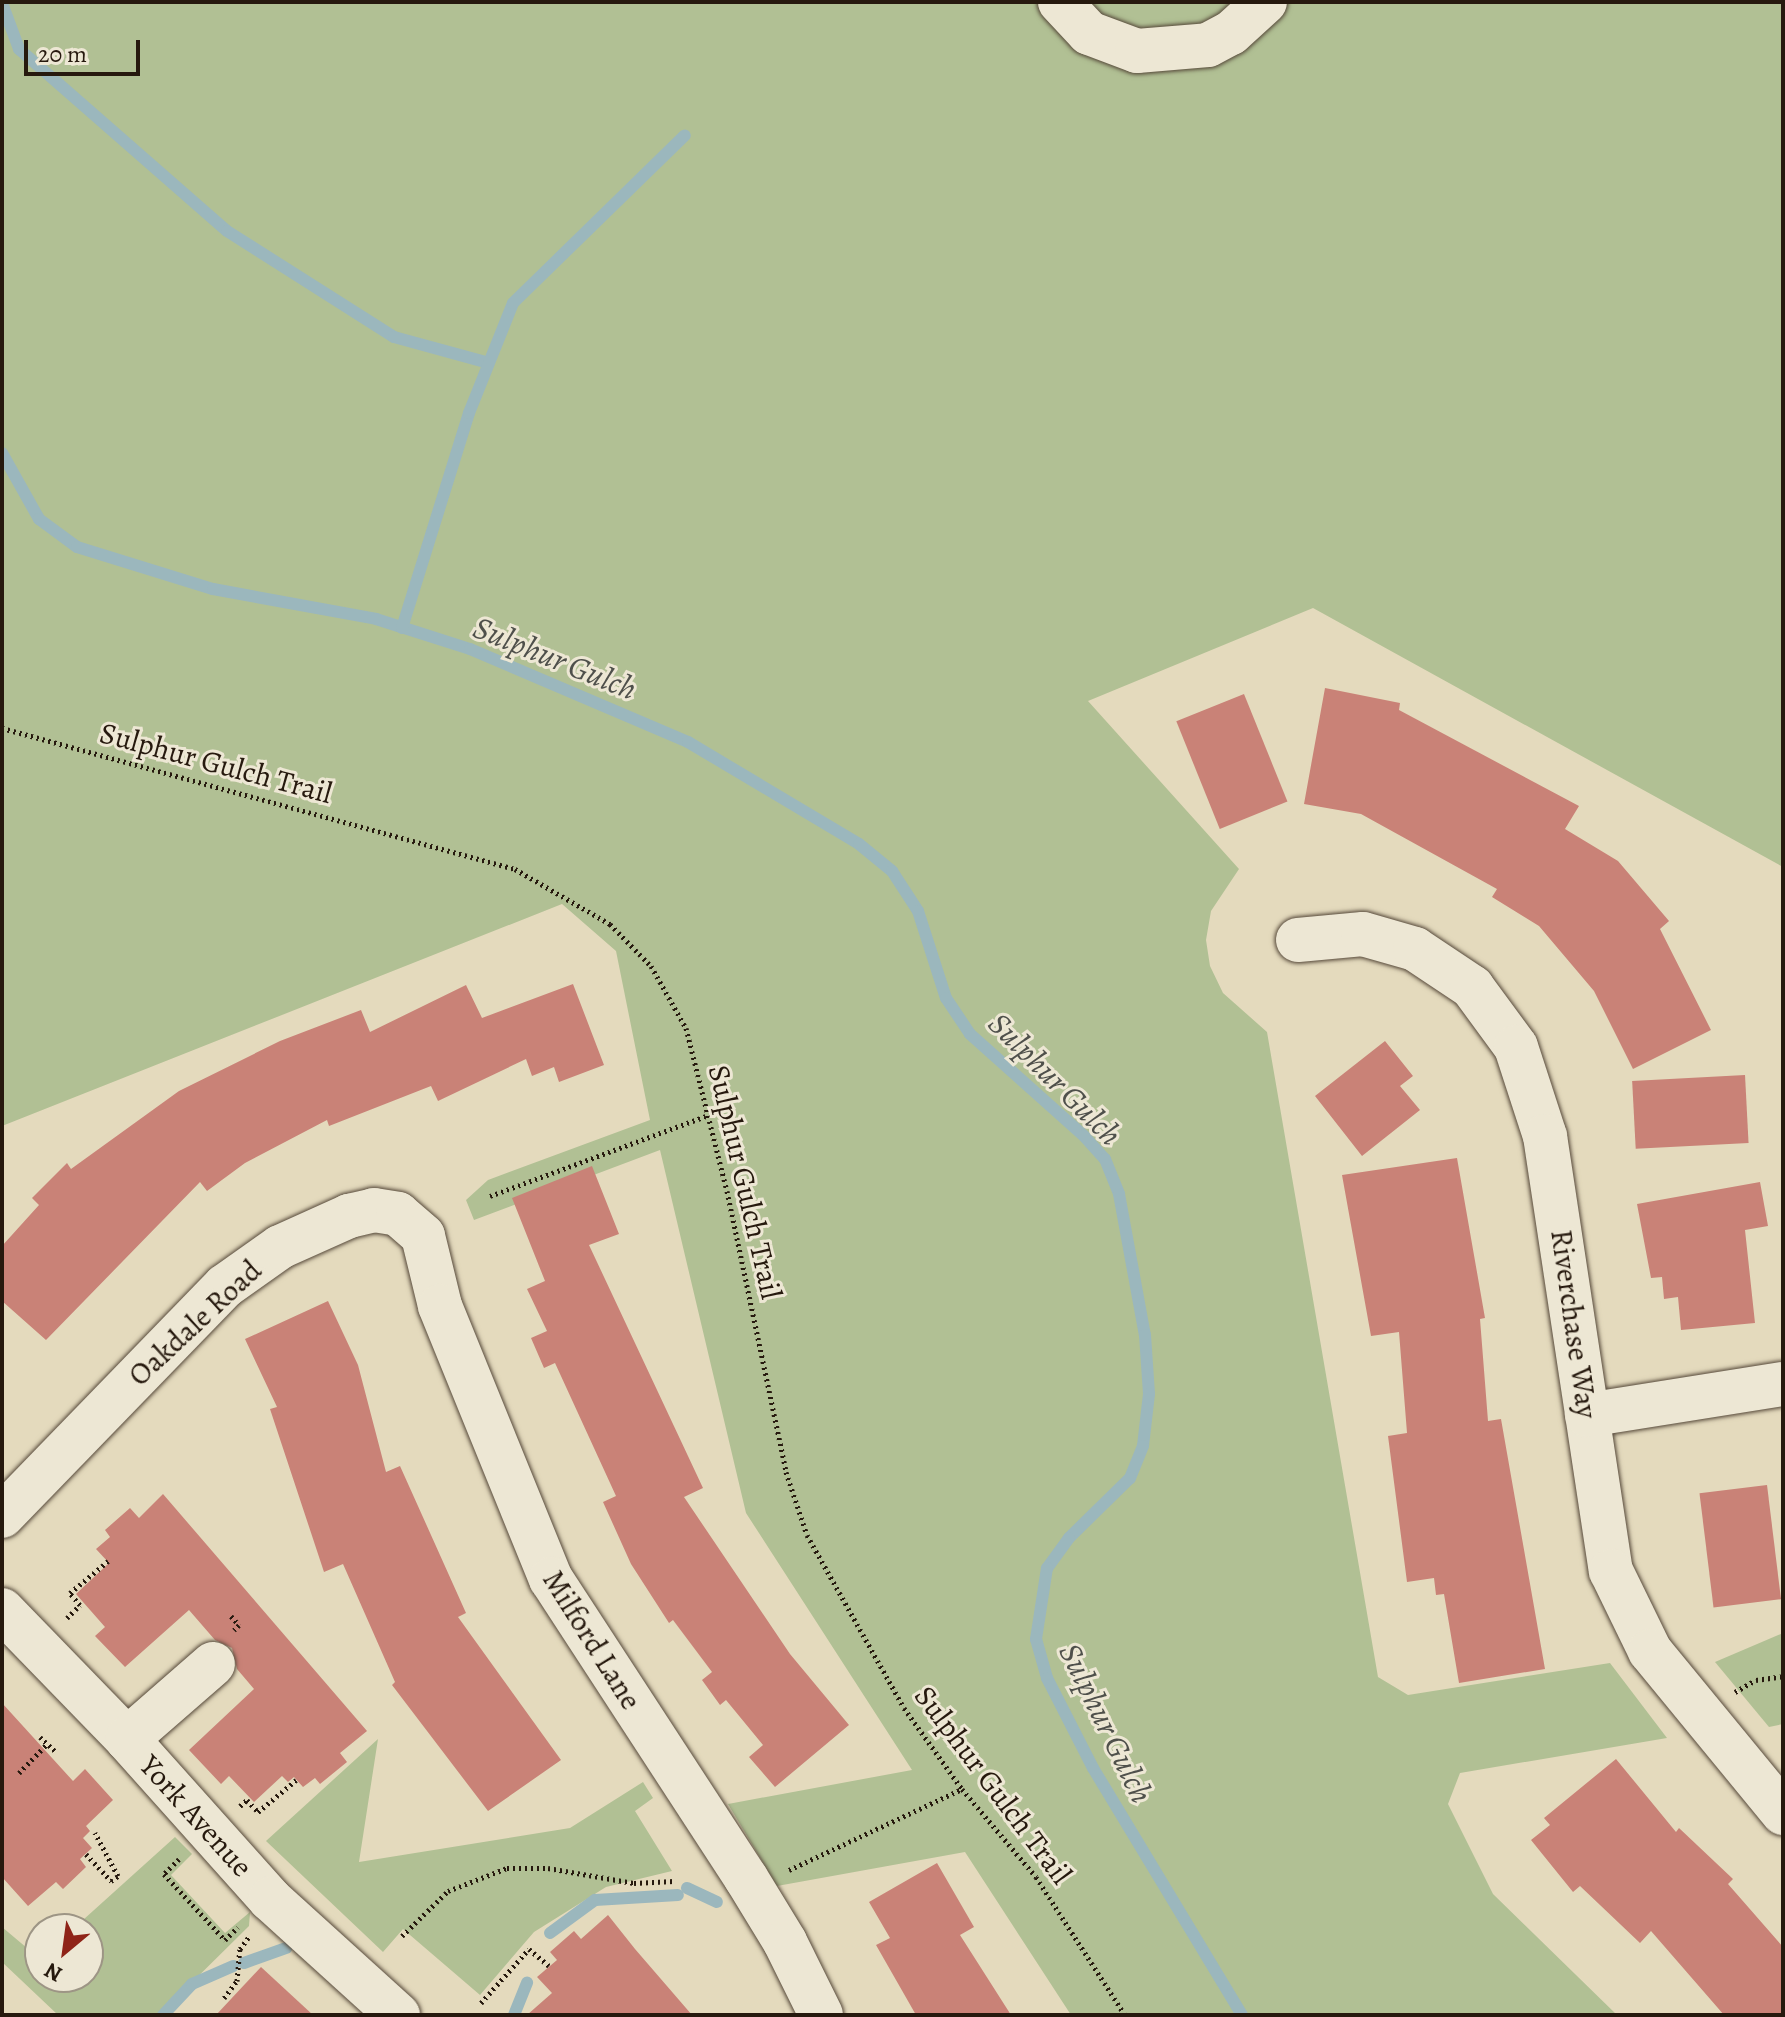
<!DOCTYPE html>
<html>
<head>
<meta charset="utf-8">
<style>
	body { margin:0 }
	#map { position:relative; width:1785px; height:2017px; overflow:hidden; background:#e4dabd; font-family:Alegreya,serif }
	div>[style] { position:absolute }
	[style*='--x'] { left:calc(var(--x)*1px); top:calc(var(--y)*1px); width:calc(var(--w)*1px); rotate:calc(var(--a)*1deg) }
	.green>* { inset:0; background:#b1c094 }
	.stream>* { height:12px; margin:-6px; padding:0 6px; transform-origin:6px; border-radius:6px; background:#9bb7bd }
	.building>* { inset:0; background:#c98277; transform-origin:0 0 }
	.path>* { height:5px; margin-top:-2.5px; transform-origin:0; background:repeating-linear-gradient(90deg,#26190e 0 2px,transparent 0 6px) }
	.roads { filter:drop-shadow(0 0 2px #56493a) drop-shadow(0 0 2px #56493a) }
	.minor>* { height:44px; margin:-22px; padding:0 22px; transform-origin:22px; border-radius:22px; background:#ede7d4 }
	span { translate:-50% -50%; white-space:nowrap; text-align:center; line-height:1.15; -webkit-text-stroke:6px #ede7d4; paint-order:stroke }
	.street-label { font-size:30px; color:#26190e }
	.water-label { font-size:32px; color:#4f504b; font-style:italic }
	.frame { position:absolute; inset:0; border:4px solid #26190e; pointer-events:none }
	.north { position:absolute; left:24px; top:1913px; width:80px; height:80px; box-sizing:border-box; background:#ede7d4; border:2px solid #9d9585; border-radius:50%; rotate:209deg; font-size:22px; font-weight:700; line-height:32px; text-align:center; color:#26190e }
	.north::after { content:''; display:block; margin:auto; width:28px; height:36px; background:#8f2418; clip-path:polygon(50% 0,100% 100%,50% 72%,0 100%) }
	.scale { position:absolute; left:24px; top:40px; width:116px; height:36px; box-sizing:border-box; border:4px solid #26190e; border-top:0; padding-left:10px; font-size:24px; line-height:28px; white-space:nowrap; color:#26190e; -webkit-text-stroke:6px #ede7d4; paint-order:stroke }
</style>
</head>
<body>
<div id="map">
	<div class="green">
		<div style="clip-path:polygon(2px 2px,1783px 2px,1783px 867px,1313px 608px,1088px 701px,1239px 869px,1211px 911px,1206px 940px,1210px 966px,1223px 993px,1267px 1032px,1378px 1677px,1408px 1695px,1610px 1663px,1667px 1738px,1460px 1773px,1448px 1804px,1493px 1894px,1617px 2015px,1071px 2015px,965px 1852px,777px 1886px,728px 1804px,912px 1770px,746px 1513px,660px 1150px,474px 1220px,466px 1200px,488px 1180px,650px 1120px,616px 951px,562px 904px,2px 1126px)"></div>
		<div style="clip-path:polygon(1783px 1633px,1783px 1724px,1769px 1727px,1715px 1662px)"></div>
		<div style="clip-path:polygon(378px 1739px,359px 1862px,570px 1828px,643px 1782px,653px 1798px,635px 1811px,672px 1871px,606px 1887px,534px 1932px,480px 1995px,403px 1929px,383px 1952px,266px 1841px)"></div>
		<div style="clip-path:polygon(175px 1837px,192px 1854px,171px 1875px,225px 1933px,250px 1912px,249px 1926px,159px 2015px,58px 2015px,2px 1962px,2px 1927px,40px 1959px,40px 1977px,88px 1977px,88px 1929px,73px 1929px)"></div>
	</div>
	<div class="stream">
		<div style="--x:2;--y:3;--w:49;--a:69.7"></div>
		<div style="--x:19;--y:49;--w:276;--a:41.2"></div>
		<div style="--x:227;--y:231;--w:198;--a:32.4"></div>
		<div style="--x:394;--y:337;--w:98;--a:15.3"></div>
		<div style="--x:2;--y:453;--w:76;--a:60.7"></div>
		<div style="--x:39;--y:519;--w:47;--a:36.4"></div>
		<div style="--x:77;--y:547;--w:142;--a:17.2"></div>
		<div style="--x:213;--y:589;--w:166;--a:10.4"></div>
		<div style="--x:376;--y:619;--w:99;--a:17.7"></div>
		<div style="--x:470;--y:649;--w:237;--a:23.1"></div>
		<div style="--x:688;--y:742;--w:199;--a:30.8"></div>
		<div style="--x:859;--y:844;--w:43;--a:39.3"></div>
		<div style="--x:892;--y:871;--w:48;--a:57"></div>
		<div style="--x:918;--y:911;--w:91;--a:72.2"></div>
		<div style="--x:946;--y:998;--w:43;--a:56.3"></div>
		<div style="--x:970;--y:1034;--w:153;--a:41.8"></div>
		<div style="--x:1084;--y:1136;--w:31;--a:48"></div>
		<div style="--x:1105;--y:1159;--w:38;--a:68"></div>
		<div style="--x:1119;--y:1194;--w:143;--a:79.6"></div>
		<div style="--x:1145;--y:1335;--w:59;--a:86.1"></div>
		<div style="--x:1149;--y:1394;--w:52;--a:96.6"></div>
		<div style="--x:1143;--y:1446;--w:35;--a:112"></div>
		<div style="--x:1130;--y:1478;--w:86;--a:135.5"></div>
		<div style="--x:1069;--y:1538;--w:37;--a:126"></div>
		<div style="--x:1047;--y:1568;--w:72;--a:98.8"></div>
		<div style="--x:1036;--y:1639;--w:41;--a:74.2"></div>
		<div style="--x:1047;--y:1678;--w:101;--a:62.9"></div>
		<div style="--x:1093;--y:1768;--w:288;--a:58.9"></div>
		<div style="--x:402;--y:628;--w:225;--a:-72.7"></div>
		<div style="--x:469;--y:413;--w:118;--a:-68.2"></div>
		<div style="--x:513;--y:303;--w:240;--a:-44.3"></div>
		<div style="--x:687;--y:1888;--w:33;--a:25"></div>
		<div style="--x:550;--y:1933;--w:56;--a:-36.3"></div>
		<div style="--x:595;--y:1900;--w:83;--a:-3.4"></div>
		<div style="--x:244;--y:1963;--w:45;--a:-19.7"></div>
		<div style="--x:163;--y:2015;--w:42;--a:-46.9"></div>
		<div style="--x:192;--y:1984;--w:45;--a:-23.7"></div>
		<div style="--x:514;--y:2015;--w:35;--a:-68"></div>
	</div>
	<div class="building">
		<div style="clip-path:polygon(1325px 688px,1400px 703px,1399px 710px,1579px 806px,1565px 829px,1618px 861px,1669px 921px,1660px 929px,1711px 1030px,1633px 1069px,1594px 991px,1539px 926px,1492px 897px,1497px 889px,1361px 814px,1304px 804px)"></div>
		<div style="left:1244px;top:694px;width:116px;height:73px;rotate:68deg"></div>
		<div style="clip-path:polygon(573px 984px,604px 1065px,559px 1082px,554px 1067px,532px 1076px,526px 1059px,438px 1101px,431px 1086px,329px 1126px,327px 1120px,245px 1163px,207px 1191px,200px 1182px,46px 1340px,2px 1301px,2px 1246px,39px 1205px,32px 1198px,67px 1163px,71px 1169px,179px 1091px,280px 1041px,361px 1010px,370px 1032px,466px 985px,482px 1018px)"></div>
		<div style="clip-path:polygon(1385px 1041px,1413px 1076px,1400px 1086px,1420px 1110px,1362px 1156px,1315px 1096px)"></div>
		<div style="left:1745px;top:1075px;width:68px;height:113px;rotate:87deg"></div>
		<div style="clip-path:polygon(1457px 1158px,1485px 1318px,1480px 1319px,1488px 1421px,1501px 1419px,1545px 1669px,1459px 1683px,1444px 1594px,1436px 1595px,1434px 1578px,1407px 1582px,1388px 1436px,1407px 1433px,1399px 1332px,1371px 1336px,1342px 1175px)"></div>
		<div style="clip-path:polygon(592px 1166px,619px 1234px,589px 1245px,703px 1488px,684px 1497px,790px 1654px,849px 1725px,775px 1787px,749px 1757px,763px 1745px,726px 1700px,720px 1705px,702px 1680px,712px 1672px,673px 1620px,669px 1623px,631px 1564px,603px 1502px,616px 1496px,555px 1363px,544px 1368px,531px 1338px,547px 1331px,527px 1289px,545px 1281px,512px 1198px)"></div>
		<div style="clip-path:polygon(1760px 1182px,1768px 1226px,1745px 1230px,1755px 1323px,1681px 1330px,1678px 1297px,1664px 1299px,1662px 1277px,1651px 1278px,1637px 1204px)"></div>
		<div style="clip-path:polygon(328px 1301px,358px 1365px,386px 1472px,400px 1466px,466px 1613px,458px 1617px,561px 1760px,488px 1811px,392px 1685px,395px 1682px,343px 1564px,324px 1572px,270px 1409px,277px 1407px,245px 1339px)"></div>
		<div style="left:1767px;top:1485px;width:115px;height:68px;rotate:83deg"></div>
		<div style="clip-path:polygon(163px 1494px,367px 1731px,340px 1753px,347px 1762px,320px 1784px,315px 1778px,303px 1787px,294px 1777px,288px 1782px,282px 1776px,254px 1802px,229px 1776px,221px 1784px,189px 1750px,254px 1689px,237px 1669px,232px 1648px,215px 1640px,189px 1610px,125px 1667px,95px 1636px,105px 1627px,76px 1594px,109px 1563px,96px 1549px,110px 1537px,105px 1530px,130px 1508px,139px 1518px)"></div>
		<div style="clip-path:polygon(2px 1703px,73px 1781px,85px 1769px,113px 1800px,86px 1826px,90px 1831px,83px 1838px,92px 1848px,80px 1859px,86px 1867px,63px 1889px,56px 1882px,28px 1906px,2px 1877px)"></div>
		<div style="clip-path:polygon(1616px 1759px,1676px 1832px,1679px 1828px,1733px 1879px,1728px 1884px,1783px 1947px,1783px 2015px,1724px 2015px,1651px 1931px,1640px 1943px,1580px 1886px,1573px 1892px,1531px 1840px,1550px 1825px,1544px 1818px)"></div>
		<div style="clip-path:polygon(937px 1863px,974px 1927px,960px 1935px,1011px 2015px,916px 2015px,876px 1945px,890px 1938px,869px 1902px)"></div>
		<div style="clip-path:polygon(608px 1915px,635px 1949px,692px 2015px,527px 2015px,552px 1993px,537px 1977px,557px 1960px,550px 1952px,574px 1931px,581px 1939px)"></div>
		<div style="clip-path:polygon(261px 1967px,313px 2015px,216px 2015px)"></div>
	</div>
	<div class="path">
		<div style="--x:2;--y:728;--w:532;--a:15.37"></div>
		<div style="--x:515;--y:869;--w:110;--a:30.1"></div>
		<div style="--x:610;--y:924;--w:59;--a:45.7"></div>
		<div style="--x:651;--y:966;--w:71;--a:60.6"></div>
		<div style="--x:686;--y:1028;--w:168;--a:75.9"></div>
		<div style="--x:727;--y:1191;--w:287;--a:78.1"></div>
		<div style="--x:786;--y:1472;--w:66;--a:71.6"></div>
		<div style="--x:807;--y:1535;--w:198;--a:60.7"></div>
		<div style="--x:904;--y:1708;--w:100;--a:54.4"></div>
		<div style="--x:962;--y:1789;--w:115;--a:49.9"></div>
		<div style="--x:1036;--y:1877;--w:164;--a:57.2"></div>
		<div style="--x:490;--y:1196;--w:230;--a:-20.3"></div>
		<div style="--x:231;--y:1616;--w:12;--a:48"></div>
		<div style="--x:239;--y:1625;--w:7;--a:135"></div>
		<div style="--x:67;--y:1618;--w:18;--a:-45"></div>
		<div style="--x:80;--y:1605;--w:16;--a:-130"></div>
		<div style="--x:70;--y:1593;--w:50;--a:-40.1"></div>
		<div style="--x:1735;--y:1692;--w:24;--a:-30"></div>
		<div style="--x:1756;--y:1680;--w:27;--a:-8"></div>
		<div style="--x:40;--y:1737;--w:22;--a:43"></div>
		<div style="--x:19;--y:1773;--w:40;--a:-46"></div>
		<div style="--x:240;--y:1806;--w:9;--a:-41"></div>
		<div style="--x:247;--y:1800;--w:16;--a:47"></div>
		<div style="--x:258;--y:1812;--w:50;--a:-40.1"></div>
		<div style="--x:86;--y:1854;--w:37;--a:47"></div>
		<div style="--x:111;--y:1881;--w:9;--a:-36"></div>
		<div style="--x:118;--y:1876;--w:49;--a:-118.1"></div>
		<div style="--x:179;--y:1859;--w:21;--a:135"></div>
		<div style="--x:164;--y:1874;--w:90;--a:47.3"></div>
		<div style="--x:225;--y:1940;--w:18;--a:-45"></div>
		<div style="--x:789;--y:1870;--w:191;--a:-25.1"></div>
		<div style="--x:402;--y:1936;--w:64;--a:-44.4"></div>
		<div style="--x:448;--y:1891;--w:63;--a:-21.3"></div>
		<div style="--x:507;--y:1868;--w:41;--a:0"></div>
		<div style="--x:548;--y:1868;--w:87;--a:9.9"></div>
		<div style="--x:634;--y:1883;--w:40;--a:-2.9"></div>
		<div style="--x:224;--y:1998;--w:21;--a:-53"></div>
		<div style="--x:237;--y:1981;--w:32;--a:-85"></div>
		<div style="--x:240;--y:1949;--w:17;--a:-54"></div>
		<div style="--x:481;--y:2003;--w:72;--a:-48.4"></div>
		<div style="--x:529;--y:1949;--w:26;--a:40"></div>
	</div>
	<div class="roads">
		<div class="minor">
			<div style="--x:1060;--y:2;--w:42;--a:46.9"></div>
			<div style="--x:1089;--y:33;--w:51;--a:20.6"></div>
			<div style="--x:1137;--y:51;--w:71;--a:-4.8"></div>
			<div style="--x:1208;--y:45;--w:26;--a:-28"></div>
			<div style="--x:1231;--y:33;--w:46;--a:-42.4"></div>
			<div style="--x:1298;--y:940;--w:65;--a:-5.3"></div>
			<div style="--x:1363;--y:934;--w:54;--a:16.1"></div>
			<div style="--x:1415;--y:949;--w:69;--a:33.7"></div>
			<div style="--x:1472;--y:987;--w:74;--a:53.7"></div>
			<div style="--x:1516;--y:1047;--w:94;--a:72"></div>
			<div style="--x:1545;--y:1136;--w:440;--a:81.4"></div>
			<div style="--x:1611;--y:1571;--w:89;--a:64"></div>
			<div style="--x:1650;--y:1651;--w:210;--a:50.6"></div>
			<div style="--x:1587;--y:1415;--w:198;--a:-9"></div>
			<div style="--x:2;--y:1516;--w:320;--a:-45.9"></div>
			<div style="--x:225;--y:1286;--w:67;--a:-35.3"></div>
			<div style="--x:280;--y:1247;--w:76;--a:-24.2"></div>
			<div style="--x:349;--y:1216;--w:26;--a:-13"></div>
			<div style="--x:374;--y:1210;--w:24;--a:9"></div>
			<div style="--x:398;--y:1214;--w:33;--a:41"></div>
			<div style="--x:423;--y:1236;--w:72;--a:76.3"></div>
			<div style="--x:440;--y:1306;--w:295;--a:67.9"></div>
			<div style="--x:551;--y:1579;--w:357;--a:56.9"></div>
			<div style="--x:746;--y:1878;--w:75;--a:58.6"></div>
			<div style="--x:785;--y:1942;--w:81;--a:63.7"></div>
			<div style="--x:2;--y:1610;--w:180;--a:45.9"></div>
			<div style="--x:127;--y:1739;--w:215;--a:48.2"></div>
			<div style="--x:270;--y:1899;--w:173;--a:42.2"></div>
			<div style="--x:127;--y:1739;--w:114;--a:-41.1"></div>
		</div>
	</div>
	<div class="street-label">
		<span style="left:216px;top:763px;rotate:15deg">Sulphur Gulch Trail</span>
		<span style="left:745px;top:1182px;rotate:77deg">Sulphur Gulch Trail</span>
		<span style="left:195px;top:1323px;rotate:-43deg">Oakdale Road</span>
		<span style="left:1574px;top:1324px;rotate:82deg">Riverchase Way</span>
		<span style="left:592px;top:1640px;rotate:58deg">Milford Lane</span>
		<span style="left:993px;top:1785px;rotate:53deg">Sulphur Gulch Trail</span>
		<span style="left:196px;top:1816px;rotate:48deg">York Avenue</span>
	</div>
	<div class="water-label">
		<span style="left:555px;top:658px;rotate:22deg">Sulphur Gulch</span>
		<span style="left:1055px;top:1079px;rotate:45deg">Sulphur Gulch</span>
		<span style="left:1106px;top:1723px;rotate:64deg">Sulphur Gulch</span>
	</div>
	<div class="frame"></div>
	<div class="north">N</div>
	<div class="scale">20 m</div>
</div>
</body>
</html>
